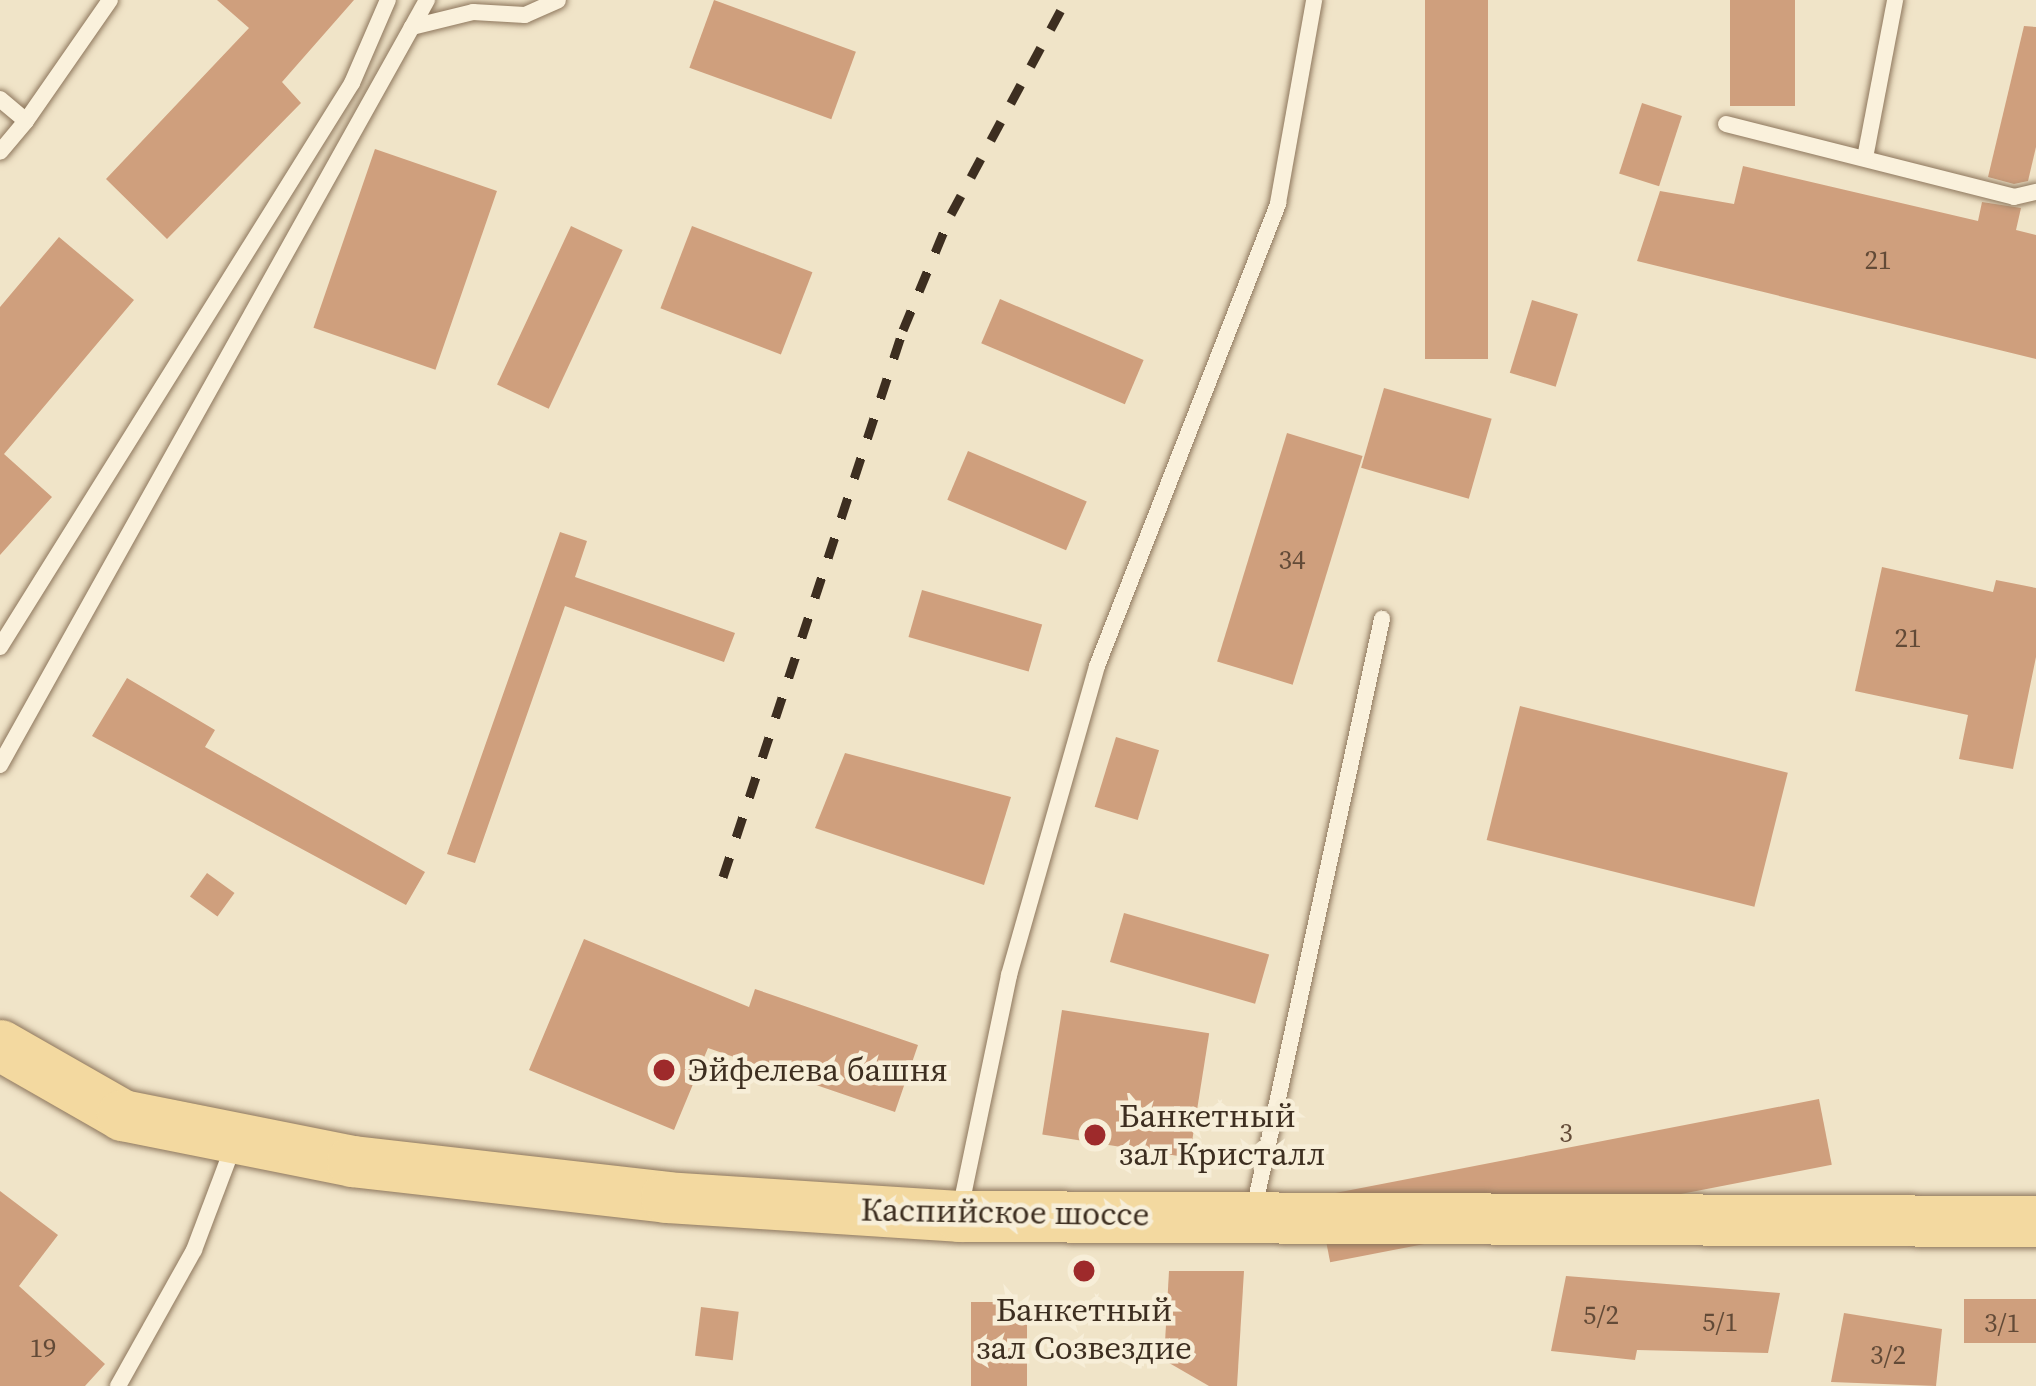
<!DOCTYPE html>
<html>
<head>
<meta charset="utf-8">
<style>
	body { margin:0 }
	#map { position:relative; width:2036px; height:1386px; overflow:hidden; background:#f0e4c8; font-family:"Source Serif 4",serif }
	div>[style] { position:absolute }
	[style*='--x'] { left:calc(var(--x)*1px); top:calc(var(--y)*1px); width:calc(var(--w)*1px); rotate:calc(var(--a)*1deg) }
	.building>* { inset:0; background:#cf9f7d; transform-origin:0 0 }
	.roads { filter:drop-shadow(0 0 3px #8d765c) drop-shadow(0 0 3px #8d765c) }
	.lane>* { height:16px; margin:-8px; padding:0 8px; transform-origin:8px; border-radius:8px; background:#faf1dc }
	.primary>* { height:51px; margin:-25.5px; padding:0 25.5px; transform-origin:25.5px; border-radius:25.5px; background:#f3d9a0 }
	.rail>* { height:9px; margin-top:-4.5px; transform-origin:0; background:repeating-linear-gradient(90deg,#3d2e20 0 21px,transparent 0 42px) }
	.dots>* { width:33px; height:33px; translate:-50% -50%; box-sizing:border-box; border:6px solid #f7eed8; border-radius:50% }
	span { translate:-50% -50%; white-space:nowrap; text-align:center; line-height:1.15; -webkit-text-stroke:9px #f7eed8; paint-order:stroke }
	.number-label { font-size:27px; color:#624a37 }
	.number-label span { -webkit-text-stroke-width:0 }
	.poi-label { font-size:33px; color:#3d2e20 }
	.left { translate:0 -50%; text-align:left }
	.street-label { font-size:33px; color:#3d2e20 }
</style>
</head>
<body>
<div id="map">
	<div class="building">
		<div style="clip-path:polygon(217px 0,354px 0,282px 82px,301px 103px,167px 239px,106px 179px,249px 28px)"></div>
		<div style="left:714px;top:0;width:151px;height:72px;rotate:20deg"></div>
		<div style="left:1425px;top:0;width:63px;height:359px"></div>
		<div style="left:1730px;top:0;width:65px;height:106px"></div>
		<div style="clip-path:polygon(2024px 26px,2036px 27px,2036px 147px,2028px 181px,2014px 184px,1988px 177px)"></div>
		<div style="left:1642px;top:103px;width:42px;height:74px;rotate:18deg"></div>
		<div style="left:375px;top:149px;width:129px;height:189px;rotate:19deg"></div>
		<div style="clip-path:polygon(1743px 166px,1978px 221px,1982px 202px,2021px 208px,2016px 230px,2036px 235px,2036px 359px,1637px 261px,1660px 191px,1734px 204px)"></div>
		<div style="left:571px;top:226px;width:57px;height:175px;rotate:25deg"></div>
		<div style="left:692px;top:226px;width:129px;height:88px;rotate:21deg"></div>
		<div style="clip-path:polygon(59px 237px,134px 300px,4px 454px,52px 497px,0 555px,0 307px)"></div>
		<div style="left:1000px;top:299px;width:156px;height:48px;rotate:23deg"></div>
		<div style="left:1532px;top:300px;width:48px;height:76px;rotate:17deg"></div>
		<div style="left:1384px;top:388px;width:112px;height:83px;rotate:16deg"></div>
		<div style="left:1287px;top:433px;width:79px;height:239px;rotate:17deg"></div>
		<div style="left:968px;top:451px;width:129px;height:53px;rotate:23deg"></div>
		<div style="clip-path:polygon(560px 532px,587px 541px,575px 577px,735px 633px,724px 662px,565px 606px,475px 863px,447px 854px)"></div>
		<div style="clip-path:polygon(1882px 567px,1993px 592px,1996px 580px,2036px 588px,2036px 657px,2013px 769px,1959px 759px,1968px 715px,1855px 691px)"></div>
		<div style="left:922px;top:590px;width:125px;height:49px;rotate:16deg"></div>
		<div style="clip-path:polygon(127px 678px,215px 730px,205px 747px,425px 872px,406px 905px,92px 736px)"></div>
		<div style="left:1520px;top:706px;width:276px;height:138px;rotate:14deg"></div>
		<div style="left:1116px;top:737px;width:45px;height:73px;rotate:17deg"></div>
		<div style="clip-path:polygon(845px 753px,1011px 797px,984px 885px,815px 828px)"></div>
		<div style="left:207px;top:873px;width:34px;height:29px;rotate:36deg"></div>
		<div style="left:1124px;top:913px;width:151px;height:51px;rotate:16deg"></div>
		<div style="clip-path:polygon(584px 939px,749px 1007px,755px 989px,918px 1045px,895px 1112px,708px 1048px,674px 1130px,529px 1070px)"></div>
		<div style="left:1062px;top:1010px;width:149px;height:126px;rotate:9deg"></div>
		<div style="left:1819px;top:1099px;width:67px;height:511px;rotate:79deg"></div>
		<div style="clip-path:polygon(0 1191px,58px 1235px,19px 1286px,105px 1364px,85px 1386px,0 1386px)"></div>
		<div style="clip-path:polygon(1169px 1271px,1244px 1271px,1237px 1386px,1209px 1386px,1164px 1360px)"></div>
		<div style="clip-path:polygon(1566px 1276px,1780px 1293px,1768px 1353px,1637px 1350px,1635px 1360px,1551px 1351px)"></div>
		<div style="left:2036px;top:1299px;width:44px;height:72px;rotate:90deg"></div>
		<div style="left:971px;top:1302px;width:56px;height:84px"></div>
		<div style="left:701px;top:1307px;width:38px;height:49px;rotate:7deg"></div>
		<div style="clip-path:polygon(1844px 1313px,1942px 1329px,1936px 1386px,1831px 1382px)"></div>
	</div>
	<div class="roads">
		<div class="lane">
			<div style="--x:412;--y:27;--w:31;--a:-61"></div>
			<div style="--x:0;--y:99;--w:34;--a:40"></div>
			<div style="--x:26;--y:121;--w:40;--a:130"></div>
			<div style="--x:26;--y:121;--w:147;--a:-55.2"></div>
			<div style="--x:1726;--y:124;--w:297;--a:14.2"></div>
			<div style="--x:2014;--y:197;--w:23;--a:-13"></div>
			<div style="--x:1865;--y:158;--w:161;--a:-79.2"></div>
			<div style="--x:0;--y:647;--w:665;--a:-58.03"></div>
			<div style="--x:352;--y:83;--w:90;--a:-66.6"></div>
			<div style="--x:0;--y:765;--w:845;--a:-60.83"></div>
			<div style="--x:412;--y:27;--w:63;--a:-13.8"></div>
			<div style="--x:473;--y:12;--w:52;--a:3.3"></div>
			<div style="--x:525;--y:15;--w:36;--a:-24"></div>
			<div style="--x:1254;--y:1209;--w:604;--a:-77.76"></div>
			<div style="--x:960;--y:1210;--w:240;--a:-78.2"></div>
			<div style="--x:1009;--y:975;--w:321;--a:-74.1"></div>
			<div style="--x:1097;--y:666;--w:497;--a:-68.6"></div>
			<div style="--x:1278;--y:203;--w:206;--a:-79.9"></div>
			<div style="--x:118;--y:1386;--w:156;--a:-60.8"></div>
			<div style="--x:194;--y:1250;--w:113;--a:-69.3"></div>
		</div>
		<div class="primary">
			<div style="--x:0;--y:1045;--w:141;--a:29.8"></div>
			<div style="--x:122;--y:1115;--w:235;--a:11.3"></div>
			<div style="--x:352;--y:1161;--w:316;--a:6.5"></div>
			<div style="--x:666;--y:1197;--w:294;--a:3.7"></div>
			<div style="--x:959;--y:1216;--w:1077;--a:0.27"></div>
		</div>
	</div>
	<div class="rail">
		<div style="--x:723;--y:877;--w:576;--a:-71.79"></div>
		<div style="--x:903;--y:330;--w:126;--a:-67.5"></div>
		<div style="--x:951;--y:214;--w:243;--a:-61.7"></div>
	</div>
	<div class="dots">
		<div style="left:664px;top:1070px;background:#9e2a2b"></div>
		<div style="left:1095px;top:1135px;background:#9e2a2b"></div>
		<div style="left:1084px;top:1271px;background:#9e2a2b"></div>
	</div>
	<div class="number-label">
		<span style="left:1878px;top:260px">21</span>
		<span style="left:1292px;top:560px">34</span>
		<span style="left:1908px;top:638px">21</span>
		<span style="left:1566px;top:1133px">3</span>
		<span style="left:1601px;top:1315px">5/2</span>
		<span style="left:1720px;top:1322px">5/1</span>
		<span style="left:2002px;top:1323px">3/1</span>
		<span style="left:43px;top:1348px">19</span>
		<span style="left:1888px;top:1355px">3/2</span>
	</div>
	<div class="poi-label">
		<span class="left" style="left:688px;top:1070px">Эйфелева башня</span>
		<span class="left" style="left:1119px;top:1135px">Банкетный<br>зал Кристалл</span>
		<span style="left:1084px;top:1329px">Банкетный<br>зал Созвездие</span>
	</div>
	<div class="street-label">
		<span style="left:1005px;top:1212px;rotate:1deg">Каспийское шоссе</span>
	</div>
</div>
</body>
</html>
